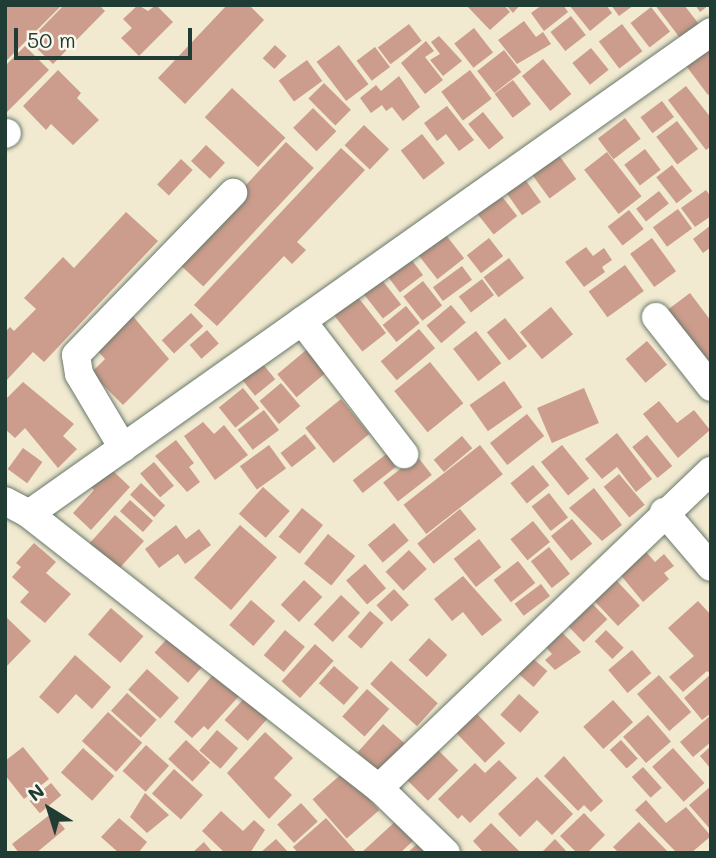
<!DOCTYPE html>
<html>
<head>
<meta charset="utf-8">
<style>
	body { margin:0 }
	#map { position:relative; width:716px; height:858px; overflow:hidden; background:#f1e9d0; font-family:Mali,sans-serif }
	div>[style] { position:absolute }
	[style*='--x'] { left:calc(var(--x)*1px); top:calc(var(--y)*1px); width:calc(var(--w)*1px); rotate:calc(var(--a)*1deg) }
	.building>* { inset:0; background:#cc9c8c; transform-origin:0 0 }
	.roads { filter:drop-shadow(0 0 2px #68796b) drop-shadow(0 0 2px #68796b) }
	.minor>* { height:28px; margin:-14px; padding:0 14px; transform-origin:14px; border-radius:14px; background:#fff }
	span { translate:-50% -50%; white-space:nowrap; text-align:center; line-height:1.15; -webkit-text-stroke:7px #fbf7ec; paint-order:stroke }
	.frame { position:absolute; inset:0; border:7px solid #1f3d34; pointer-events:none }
	.north { position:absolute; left:14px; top:774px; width:70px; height:70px; -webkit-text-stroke:5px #fbf7ec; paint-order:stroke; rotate:322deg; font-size:19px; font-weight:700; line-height:28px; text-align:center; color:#1f3d34 }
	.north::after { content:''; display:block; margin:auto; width:24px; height:32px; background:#1f3d34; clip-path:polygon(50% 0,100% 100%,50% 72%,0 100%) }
	.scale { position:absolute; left:14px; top:28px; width:178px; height:32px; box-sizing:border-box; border:4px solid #1f3d34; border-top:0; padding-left:9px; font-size:21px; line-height:24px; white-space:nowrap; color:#1f3d34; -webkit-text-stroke:5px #fbf7ec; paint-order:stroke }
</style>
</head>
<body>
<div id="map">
	<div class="building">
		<div style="clip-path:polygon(5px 5px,62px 5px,5px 62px)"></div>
		<div style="clip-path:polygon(64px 5px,99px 5px,105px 11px,53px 64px,29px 41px)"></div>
		<div style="clip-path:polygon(138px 5px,148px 11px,156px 5px,173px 22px,139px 56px,121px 38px,132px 28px,123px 19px)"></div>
		<div style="clip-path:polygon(227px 5px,249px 5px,264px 20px,185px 104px,158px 78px)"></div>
		<div style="clip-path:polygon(466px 5px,504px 5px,510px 12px,490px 30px)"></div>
		<div style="clip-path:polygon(506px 5px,520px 5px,513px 13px)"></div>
		<div style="clip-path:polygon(542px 5px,563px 5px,568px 12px,544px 31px,531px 13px)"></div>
		<div style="clip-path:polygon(569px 5px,606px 5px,612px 13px,590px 31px)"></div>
		<div style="clip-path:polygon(611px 5px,634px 5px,619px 16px)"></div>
		<div style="clip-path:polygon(655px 5px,684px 5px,702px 28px,683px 42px)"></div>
		<div style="clip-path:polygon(695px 5px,709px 5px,700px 12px)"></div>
		<div style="left:651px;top:7px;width:31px;height:26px;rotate:52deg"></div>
		<div style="left:571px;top:16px;width:24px;height:26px;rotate:52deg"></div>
		<div style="clip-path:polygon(524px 21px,536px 37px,543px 32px,551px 44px,517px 64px,498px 40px)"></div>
		<div style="left:409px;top:24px;width:21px;height:39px;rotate:53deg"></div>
		<div style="left:622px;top:24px;width:34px;height:29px;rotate:53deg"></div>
		<div style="left:474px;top:28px;width:31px;height:25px;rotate:52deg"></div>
		<div style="clip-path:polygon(439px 36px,462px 61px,443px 76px,430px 60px,440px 54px,431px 42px)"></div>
		<div style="clip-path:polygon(426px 41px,434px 51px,425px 57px,443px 80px,425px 94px,401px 63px)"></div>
		<div style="clip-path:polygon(711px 44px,711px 93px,708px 95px,684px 63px)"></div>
		<div style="left:275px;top:45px;width:16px;height:18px;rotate:43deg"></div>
		<div style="left:339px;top:45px;width:49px;height:28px;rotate:53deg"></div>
		<div style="clip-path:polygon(25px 46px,49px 70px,5px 114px,5px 66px)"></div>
		<div style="left:375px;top:47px;width:25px;height:23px;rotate:53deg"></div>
		<div style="left:591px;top:48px;width:28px;height:24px;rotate:51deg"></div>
		<div style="left:504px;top:50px;width:28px;height:34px;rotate:52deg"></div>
		<div style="left:543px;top:59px;width:45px;height:27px;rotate:51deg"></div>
		<div style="left:307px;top:60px;width:26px;height:35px;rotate:54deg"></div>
		<div style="clip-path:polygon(58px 70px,81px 93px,77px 98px,99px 120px,73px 145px,51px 124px,46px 130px,23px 106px)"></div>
		<div style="left:470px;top:70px;width:36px;height:36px;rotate:53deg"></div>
		<div style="clip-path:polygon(399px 76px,420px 107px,403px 121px,392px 107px,386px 111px,382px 105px,371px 113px,360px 98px,376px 85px,381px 91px)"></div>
		<div style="left:513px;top:80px;width:30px;height:23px;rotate:53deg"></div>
		<div style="left:324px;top:83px;width:38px;height:22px;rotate:45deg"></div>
		<div style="clip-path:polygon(686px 86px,711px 118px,711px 146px,706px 150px,668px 100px)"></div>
		<div style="left:232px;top:88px;width:73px;height:40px;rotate:43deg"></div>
		<div style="left:662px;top:101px;width:20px;height:27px;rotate:53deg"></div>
		<div style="clip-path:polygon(447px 106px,474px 140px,459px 151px,446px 134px,437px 141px,424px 123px)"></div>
		<div style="left:313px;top:108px;width:33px;height:28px;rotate:45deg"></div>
		<div style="left:483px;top:112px;width:33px;height:19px;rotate:51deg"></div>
		<div style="left:625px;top:118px;width:26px;height:34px;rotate:53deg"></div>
		<div style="left:677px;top:121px;width:35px;height:26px;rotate:53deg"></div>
		<div style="left:364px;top:125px;width:35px;height:28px;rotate:44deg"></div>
		<div style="left:422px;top:134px;width:37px;height:27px;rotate:52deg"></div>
		<div style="left:286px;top:142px;width:38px;height:162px;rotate:43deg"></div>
		<div style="left:206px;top:145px;width:26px;height:22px;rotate:43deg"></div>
		<div style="clip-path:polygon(341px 148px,365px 170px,297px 242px,306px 250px,292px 264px,284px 256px,217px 326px,194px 305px)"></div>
		<div style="left:645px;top:149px;width:26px;height:26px;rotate:53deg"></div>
		<div style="left:607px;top:152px;width:56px;height:29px;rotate:52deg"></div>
		<div style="left:558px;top:154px;width:31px;height:33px;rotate:54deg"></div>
		<div style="left:181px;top:159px;width:16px;height:35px;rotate:43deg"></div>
		<div style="left:672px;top:165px;width:33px;height:20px;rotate:52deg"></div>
		<div style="left:522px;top:175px;width:33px;height:23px;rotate:55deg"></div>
		<div style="clip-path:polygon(706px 190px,711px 197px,711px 216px,695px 227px,681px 208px)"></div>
		<div style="left:659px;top:191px;width:16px;height:29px;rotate:52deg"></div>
		<div style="left:500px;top:194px;width:28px;height:30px;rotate:52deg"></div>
		<div style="left:678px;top:209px;width:24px;height:31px;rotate:54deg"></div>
		<div style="left:629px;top:210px;width:24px;height:27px;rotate:52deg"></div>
		<div style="clip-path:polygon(126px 212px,158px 241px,44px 362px,33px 352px,5px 382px,5px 332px,10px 327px,14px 331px,36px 309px,24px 298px,63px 257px,74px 268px)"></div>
		<div style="clip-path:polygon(711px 225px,711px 247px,703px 253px,693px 239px)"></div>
		<div style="left:442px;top:230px;width:36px;height:34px;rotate:52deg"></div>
		<div style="left:489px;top:238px;width:23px;height:28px;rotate:52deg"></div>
		<div style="left:652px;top:238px;width:41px;height:27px;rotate:54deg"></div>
		<div style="clip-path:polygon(586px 247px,593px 256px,604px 248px,612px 260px,602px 267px,605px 272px,584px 287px,565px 262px)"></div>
		<div style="left:408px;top:255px;width:25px;height:29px;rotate:53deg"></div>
		<div style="left:509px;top:258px;width:25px;height:32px;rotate:53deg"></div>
		<div style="left:625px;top:265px;width:32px;height:45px;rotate:54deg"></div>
		<div style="left:462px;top:266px;width:17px;height:36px;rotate:54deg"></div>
		<div style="left:482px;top:279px;width:20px;height:29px;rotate:53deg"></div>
		<div style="left:382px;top:280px;width:31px;height:23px;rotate:52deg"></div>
		<div style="left:423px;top:281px;width:31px;height:25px;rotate:52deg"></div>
		<div style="left:354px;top:292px;width:52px;height:30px;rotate:52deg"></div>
		<div style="clip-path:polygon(690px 293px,711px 321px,711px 370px,666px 311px)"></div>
		<div style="left:451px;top:305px;width:23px;height:32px;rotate:50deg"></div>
		<div style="left:406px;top:306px;width:22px;height:30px;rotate:51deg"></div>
		<div style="left:551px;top:307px;width:35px;height:40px;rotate:51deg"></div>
		<div style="left:191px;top:313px;width:18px;height:40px;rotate:47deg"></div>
		<div style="clip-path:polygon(131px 314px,169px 359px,123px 405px,91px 373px,105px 359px,96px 349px)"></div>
		<div style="left:505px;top:318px;width:36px;height:23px;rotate:52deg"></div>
		<div style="left:419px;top:329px;width:25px;height:50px;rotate:50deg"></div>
		<div style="left:207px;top:330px;width:18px;height:23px;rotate:49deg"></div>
		<div style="left:476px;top:331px;width:41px;height:29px;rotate:52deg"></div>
		<div style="left:647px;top:341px;width:31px;height:28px;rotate:50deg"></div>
		<div style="left:311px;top:346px;width:30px;height:44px;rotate:50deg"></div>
		<div style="left:430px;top:362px;width:53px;height:46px;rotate:51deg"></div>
		<div style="left:262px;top:363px;width:21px;height:26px;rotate:51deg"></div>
		<div style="left:504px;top:381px;width:32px;height:42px;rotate:55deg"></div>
		<div style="clip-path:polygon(23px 382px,74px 424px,63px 436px,77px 449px,58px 468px,25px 428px,15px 438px,5px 429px,5px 400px)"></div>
		<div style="left:281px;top:383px;width:30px;height:28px;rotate:50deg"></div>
		<div style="left:243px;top:388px;width:26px;height:31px;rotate:51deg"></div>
		<div style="left:584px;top:388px;width:38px;height:51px;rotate:67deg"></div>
		<div style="left:341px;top:399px;width:45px;height:46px;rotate:51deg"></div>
		<div style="clip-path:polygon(659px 401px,677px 423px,694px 410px,710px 430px,678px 458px,643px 414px)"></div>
		<div style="left:264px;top:410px;width:25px;height:33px;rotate:53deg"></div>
		<div style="left:527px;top:414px;width:28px;height:47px;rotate:52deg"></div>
		<div style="clip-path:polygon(203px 422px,214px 434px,224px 425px,248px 455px,215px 480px,184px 436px)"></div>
		<div style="clip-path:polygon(617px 433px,652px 479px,636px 492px,617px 467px,602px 479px,585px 459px)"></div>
		<div style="left:305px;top:434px;width:18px;height:31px;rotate:52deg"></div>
		<div style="left:647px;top:435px;width:40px;height:19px;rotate:51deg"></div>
		<div style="left:462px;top:436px;width:16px;height:37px;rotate:50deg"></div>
		<div style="clip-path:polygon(176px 440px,194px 463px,189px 467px,200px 482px,187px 492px,155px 456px)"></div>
		<div style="left:269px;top:445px;width:29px;height:36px;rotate:54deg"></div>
		<div style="left:480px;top:445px;width:37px;height:97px;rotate:52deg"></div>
		<div style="left:562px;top:445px;width:43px;height:27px;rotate:51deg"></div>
		<div style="left:23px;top:448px;width:24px;height:26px;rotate:36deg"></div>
		<div style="left:389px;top:452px;width:16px;height:46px;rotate:52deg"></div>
		<div style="left:417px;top:456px;width:24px;height:43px;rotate:52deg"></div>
		<div style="left:154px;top:462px;width:31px;height:18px;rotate:50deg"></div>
		<div style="left:533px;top:465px;width:26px;height:29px;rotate:51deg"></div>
		<div style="clip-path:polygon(112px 470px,130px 487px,91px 530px,73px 513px,94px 490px,88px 484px)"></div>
		<div style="left:619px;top:474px;width:40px;height:20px;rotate:50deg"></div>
		<div style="left:141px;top:483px;width:33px;height:16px;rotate:43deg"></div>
		<div style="left:263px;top:487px;width:36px;height:36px;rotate:42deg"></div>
		<div style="clip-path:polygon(594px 488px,622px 525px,602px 541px,569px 508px)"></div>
		<div style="left:549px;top:493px;width:31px;height:22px;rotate:52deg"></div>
		<div style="left:130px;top:500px;width:31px;height:15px;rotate:42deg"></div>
		<div style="left:302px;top:508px;width:27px;height:37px;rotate:39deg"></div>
		<div style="left:460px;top:509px;width:26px;height:55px;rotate:51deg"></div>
		<div style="left:115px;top:515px;width:39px;height:47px;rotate:42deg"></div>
		<div style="left:572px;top:519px;width:32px;height:27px;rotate:51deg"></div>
		<div style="left:533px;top:521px;width:27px;height:29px;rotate:51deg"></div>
		<div style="left:394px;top:523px;width:23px;height:34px;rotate:50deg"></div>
		<div style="clip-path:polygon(176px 525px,186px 539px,199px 529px,211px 545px,185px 564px,178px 554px,159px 568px,145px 549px)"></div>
		<div style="left:240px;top:525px;width:49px;height:70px;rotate:41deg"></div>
		<div style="left:328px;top:534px;width:35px;height:38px;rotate:39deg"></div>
		<div style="left:479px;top:539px;width:36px;height:32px;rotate:52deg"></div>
		<div style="clip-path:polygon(34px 543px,56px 562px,46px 573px,71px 594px,45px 623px,20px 602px,29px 592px,12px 577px,21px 567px,16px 563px)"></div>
		<div style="clip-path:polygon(640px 545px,655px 562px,664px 554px,674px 566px,664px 573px,669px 579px,643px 602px,614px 567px)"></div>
		<div style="left:549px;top:547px;width:34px;height:23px;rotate:52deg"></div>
		<div style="left:409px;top:550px;width:26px;height:32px;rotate:47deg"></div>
		<div style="left:518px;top:561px;width:28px;height:31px;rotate:52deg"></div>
		<div style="left:365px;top:564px;width:32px;height:25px;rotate:49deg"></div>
		<div style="clip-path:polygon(463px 576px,502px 620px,482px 636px,463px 612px,452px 621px,434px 599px)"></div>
		<div style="left:304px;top:580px;width:25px;height:34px;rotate:43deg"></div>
		<div style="left:616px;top:580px;width:35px;height:30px;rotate:47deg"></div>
		<div style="left:541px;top:584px;width:15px;height:33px;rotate:53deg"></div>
		<div style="left:394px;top:589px;width:22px;height:24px;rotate:47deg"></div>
		<div style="left:583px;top:594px;width:35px;height:33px;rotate:46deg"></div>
		<div style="left:341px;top:595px;width:26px;height:40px;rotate:43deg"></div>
		<div style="left:251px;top:600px;width:32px;height:33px;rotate:41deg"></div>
		<div style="clip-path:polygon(698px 601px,711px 615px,711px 713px,702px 720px,684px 698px,711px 674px,707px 671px,683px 692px,669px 677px,694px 656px,668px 628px)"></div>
		<div style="left:111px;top:608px;width:43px;height:35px;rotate:41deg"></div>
		<div style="left:370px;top:611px;width:18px;height:34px;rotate:41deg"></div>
		<div style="clip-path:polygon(5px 616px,31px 641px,5px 668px)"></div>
		<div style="clip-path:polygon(556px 626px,581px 652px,555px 670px,545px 660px,552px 654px,540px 641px)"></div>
		<div style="left:285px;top:630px;width:26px;height:33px;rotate:40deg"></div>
		<div style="left:606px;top:630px;width:25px;height:16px;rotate:45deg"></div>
		<div style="left:174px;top:631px;width:45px;height:29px;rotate:42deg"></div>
		<div style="left:429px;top:638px;width:25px;height:30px;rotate:43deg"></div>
		<div style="left:315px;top:644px;width:25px;height:50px;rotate:42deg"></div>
		<div style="left:632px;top:650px;width:30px;height:31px;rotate:50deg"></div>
		<div style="clip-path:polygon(75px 655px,111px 687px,92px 709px,76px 694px,58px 714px,39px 697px)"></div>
		<div style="left:530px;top:656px;width:23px;height:21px;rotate:41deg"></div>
		<div style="left:391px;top:661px;width:63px;height:31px;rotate:42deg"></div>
		<div style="left:334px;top:666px;width:33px;height:23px;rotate:41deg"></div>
		<div style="left:147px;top:669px;width:43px;height:28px;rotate:42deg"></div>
		<div style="clip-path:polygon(215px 672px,240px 695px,208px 730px,204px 726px,192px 738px,174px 722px)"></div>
		<div style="left:659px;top:675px;width:49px;height:29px;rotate:49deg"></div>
		<div style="left:367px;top:689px;width:30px;height:37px;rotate:42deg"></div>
		<div style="left:127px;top:693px;width:40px;height:24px;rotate:42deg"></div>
		<div style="left:248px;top:694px;width:31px;height:35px;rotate:42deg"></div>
		<div style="left:519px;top:694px;width:27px;height:28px;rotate:42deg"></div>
		<div style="left:613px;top:700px;width:30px;height:40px;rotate:48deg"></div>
		<div style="left:108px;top:712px;width:46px;height:39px;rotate:42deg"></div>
		<div style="left:476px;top:713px;width:42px;height:28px;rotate:46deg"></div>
		<div style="left:648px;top:715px;width:35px;height:33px;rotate:49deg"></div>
		<div style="clip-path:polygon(711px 715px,711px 742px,693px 757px,680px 742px)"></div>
		<div style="left:383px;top:724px;width:30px;height:38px;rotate:42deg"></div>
		<div style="left:217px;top:730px;width:28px;height:27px;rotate:41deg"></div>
		<div style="clip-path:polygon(265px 732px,293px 758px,274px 778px,292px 795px,269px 819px,227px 773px)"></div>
		<div style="left:186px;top:740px;width:33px;height:26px;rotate:43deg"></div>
		<div style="left:621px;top:740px;width:25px;height:15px;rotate:48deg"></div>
		<div style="left:146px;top:745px;width:31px;height:35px;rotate:42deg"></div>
		<div style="clip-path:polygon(711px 746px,711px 769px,700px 756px)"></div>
		<div style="clip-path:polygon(23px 747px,49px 779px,24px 799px,5px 775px,5px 761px)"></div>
		<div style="left:435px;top:747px;width:33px;height:43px;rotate:45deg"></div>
		<div style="left:83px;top:748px;width:42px;height:33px;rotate:42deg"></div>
		<div style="left:673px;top:748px;width:47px;height:28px;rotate:48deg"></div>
		<div style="clip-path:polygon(564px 756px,603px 801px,591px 812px,584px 805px,578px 811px,544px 776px)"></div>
		<div style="clip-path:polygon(499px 760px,517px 778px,470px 823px,462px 815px,458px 819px,438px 799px,475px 763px,485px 773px)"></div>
		<div style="left:643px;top:767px;width:28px;height:15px;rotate:48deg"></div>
		<div style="left:174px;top:769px;width:39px;height:33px;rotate:42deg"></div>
		<div style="left:345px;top:771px;width:52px;height:43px;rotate:49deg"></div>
		<div style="clip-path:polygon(537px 777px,573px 814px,552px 835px,537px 820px,520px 837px,498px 814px)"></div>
		<div style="left:51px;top:783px;width:16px;height:28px;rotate:50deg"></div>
		<div style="clip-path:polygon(711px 786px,711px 830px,689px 805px)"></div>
		<div style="clip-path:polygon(145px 793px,169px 815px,147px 833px,130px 817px)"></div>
		<div style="clip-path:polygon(646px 800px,666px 823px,686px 807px,711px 836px,691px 853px,677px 853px,635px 810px)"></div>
		<div style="left:301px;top:803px;width:25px;height:32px;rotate:48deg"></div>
		<div style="clip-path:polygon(221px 811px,243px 831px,254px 820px,265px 830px,250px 853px,225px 853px,202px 831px)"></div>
		<div style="clip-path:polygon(52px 813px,65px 829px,36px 853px,19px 853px,12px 844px)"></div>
		<div style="clip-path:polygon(584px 813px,605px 835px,587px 853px,577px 853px,560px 836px)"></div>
		<div style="clip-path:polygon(119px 818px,147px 842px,138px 853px,119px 853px,101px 837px)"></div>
		<div style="clip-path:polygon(326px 818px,357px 853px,298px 853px,293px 847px)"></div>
		<div style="clip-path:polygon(398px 819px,416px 838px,400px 853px,361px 853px)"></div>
		<div style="clip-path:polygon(639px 822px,669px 853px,619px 853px,613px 847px)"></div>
		<div style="clip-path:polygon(491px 823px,521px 853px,484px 853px,473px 841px)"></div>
		<div style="clip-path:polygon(424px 838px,437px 853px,407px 853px)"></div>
		<div style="clip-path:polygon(276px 839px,289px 853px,260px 853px)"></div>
		<div style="clip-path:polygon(555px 839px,568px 853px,541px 853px)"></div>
		<div style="clip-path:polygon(204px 842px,213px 853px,192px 853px)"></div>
	</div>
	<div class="roads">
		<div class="minor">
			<div style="--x:5;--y:134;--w:2;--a:-27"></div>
			<div style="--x:656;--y:317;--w:89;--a:51.8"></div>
			<div style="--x:302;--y:321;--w:168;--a:52.5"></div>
			<div style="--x:123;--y:448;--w:86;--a:-120.7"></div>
			<div style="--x:79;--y:374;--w:19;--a:-99"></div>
			<div style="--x:76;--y:355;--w:226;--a:-45.9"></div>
			<div style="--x:5;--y:501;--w:27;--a:28"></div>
			<div style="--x:29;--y:514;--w:835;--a:-35.25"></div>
			<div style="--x:664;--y:512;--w:72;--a:49.5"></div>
			<div style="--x:29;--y:514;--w:444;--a:38.1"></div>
			<div style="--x:379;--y:788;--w:93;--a:44.1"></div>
			<div style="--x:379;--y:788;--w:459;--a:-43.7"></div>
		</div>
	</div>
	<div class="frame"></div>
	<div class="north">N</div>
	<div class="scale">50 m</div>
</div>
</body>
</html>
